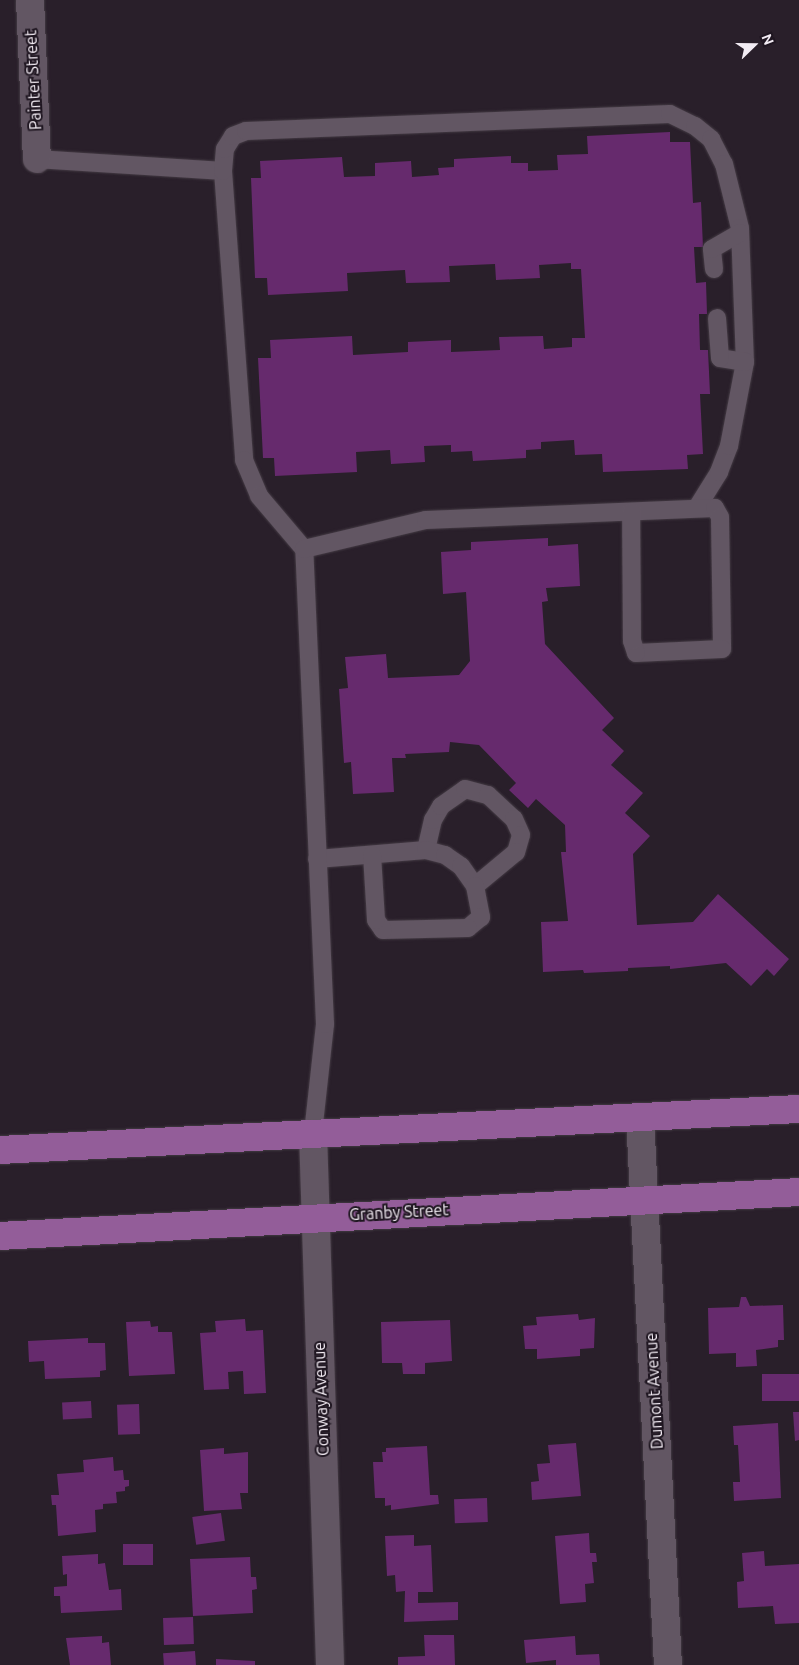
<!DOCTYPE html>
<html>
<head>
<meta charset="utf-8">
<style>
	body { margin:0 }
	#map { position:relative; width:799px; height:1665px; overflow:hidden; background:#291f2a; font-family:Ubuntu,sans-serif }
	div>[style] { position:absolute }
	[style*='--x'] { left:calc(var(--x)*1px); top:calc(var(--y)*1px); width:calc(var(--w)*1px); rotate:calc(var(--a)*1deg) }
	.building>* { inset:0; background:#662a6d; transform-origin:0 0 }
	.roads { filter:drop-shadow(0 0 1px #443b44) drop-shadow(0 0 1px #443b44) }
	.service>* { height:18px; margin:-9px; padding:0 9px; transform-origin:9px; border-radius:9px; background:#625663 }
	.minor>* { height:28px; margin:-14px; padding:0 14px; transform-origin:14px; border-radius:14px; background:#625663 }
	.primary>* { height:28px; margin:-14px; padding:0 14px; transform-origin:14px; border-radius:14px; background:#935d99 }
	span { translate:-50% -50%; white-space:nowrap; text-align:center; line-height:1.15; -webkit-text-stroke:4px #1f1621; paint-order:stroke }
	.street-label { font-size:16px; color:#f3ecf4 }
	.north { position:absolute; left:729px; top:20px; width:50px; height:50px; -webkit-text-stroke:4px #1f1621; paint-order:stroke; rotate:68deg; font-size:14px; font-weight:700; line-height:20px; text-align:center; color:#f3ecf4 }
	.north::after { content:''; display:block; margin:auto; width:18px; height:22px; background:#f3ecf4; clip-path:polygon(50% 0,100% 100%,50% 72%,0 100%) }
</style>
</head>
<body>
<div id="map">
	<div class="building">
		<div style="clip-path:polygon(670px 132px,670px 142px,690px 142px,693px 203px,701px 202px,703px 247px,694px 247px,696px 283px,706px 282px,707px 314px,699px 314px,700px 350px,708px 350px,710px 394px,700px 394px,703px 454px,687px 455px,688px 469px,603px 472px,602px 454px,575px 455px,574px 440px,541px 442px,541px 449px,526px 450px,526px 458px,473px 461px,472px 451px,451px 452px,451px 445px,424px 446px,425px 462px,391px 464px,390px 450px,356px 452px,357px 472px,275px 476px,274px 458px,263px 458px,258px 358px,271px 358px,270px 340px,352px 336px,353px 355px,408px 352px,408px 342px,451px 340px,451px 352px,500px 350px,499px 337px,543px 336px,544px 349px,572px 347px,572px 338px,585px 338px,581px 269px,571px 269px,571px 263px,539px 265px,540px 278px,496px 280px,495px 264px,449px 266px,450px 282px,406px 283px,405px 270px,347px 273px,348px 291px,268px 295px,267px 278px,255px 278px,251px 178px,261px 178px,260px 161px,342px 157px,344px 177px,375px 176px,375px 163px,411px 161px,412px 177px,439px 175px,438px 168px,454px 167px,454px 159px,511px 156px,511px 163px,528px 163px,528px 171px,558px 170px,557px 155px,588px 154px,587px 136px)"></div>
		<div style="clip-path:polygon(548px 538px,548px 546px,578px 544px,580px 586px,546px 588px,548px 601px,542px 602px,545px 644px,614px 718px,602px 730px,624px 751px,611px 765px,643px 793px,625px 813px,650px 836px,633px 854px,637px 925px,693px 922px,718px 894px,789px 959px,774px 976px,767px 969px,751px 986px,726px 963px,670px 969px,670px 966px,628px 968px,628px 971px,584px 973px,583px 970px,543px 972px,541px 922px,568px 921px,561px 852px,566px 852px,565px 825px,536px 799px,528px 808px,509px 790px,516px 783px,479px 745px,450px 742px,449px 752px,405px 754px,406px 758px,392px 758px,394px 792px,353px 794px,351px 762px,344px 763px,339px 689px,348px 688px,345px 657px,386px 654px,388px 678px,459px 675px,470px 661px,466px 592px,443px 594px,441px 552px,471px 550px,471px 542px)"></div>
		<div style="clip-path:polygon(741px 1297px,746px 1297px,750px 1306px,783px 1305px,784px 1340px,778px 1340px,778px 1347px,756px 1350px,757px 1366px,736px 1367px,736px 1353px,709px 1354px,708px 1308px,739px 1307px)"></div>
		<div style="clip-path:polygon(578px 1314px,579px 1320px,595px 1318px,594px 1348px,580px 1349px,580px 1356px,537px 1359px,537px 1349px,525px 1349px,523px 1326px,537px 1325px,536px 1317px)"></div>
		<div style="clip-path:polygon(245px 1319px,246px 1331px,263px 1330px,266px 1393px,244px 1394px,243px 1371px,228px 1372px,229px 1389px,204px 1390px,200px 1333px,216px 1332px,215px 1321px)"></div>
		<div style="clip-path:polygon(450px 1320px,452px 1361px,425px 1363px,425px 1374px,403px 1374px,402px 1363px,382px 1363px,381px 1322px)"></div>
		<div style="clip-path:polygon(150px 1321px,151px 1327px,158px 1326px,158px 1332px,172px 1332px,175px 1374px,129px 1376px,126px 1322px)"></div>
		<div style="clip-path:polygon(88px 1338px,88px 1343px,105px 1343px,106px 1370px,100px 1371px,100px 1377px,45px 1379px,44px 1361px,29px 1362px,28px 1341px)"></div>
		<div style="left:799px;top:1374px;width:27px;height:37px;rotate:90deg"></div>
		<div style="left:91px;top:1401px;width:17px;height:29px;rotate:87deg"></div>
		<div style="left:139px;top:1404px;width:30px;height:22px;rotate:88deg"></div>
		<div style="clip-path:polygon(793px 1412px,799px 1412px,799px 1440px,795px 1441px)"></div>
		<div style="clip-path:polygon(778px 1423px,781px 1498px,734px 1501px,733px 1482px,740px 1482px,738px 1445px,734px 1445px,733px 1426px)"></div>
		<div style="clip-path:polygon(576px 1443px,581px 1496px,532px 1500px,531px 1482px,539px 1481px,537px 1464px,550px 1463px,548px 1445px)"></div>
		<div style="clip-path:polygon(427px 1446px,430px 1495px,438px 1495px,439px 1504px,391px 1510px,391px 1505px,385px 1506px,385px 1498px,375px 1498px,373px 1462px,383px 1462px,382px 1452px,386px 1452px,386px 1448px)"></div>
		<div style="clip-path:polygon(224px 1448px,224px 1454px,248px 1452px,248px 1493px,240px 1493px,242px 1509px,204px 1511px,200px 1450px)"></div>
		<div style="clip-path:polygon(113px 1457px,114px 1471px,123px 1470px,124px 1480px,129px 1480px,129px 1486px,125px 1487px,125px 1491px,116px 1492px,117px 1503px,103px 1504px,103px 1509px,95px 1510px,96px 1532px,58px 1536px,56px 1505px,52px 1505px,51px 1495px,59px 1495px,57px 1474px,84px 1472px,83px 1460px)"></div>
		<div style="left:487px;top:1498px;width:24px;height:33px;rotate:88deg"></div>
		<div style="left:221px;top:1513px;width:28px;height:29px;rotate:82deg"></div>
		<div style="clip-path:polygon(589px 1533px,590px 1553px,596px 1553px,597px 1562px,592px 1562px,594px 1583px,585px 1584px,586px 1602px,560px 1604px,555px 1536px)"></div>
		<div style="clip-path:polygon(414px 1535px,414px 1546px,431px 1545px,433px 1592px,418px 1592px,418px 1603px,458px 1602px,458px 1620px,404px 1622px,405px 1591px,396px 1592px,395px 1575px,387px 1576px,385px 1536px)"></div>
		<div style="left:123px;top:1544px;width:30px;height:21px"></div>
		<div style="clip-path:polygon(764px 1551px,765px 1566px,799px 1564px,799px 1623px,775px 1624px,773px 1606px,738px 1608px,737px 1582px,744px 1581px,742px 1553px)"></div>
		<div style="clip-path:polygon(98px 1554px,98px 1564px,105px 1563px,109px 1590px,121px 1589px,122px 1610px,61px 1613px,60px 1596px,54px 1596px,54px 1587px,67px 1586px,67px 1574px,63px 1575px,62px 1556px)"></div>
		<div style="clip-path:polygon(250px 1557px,251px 1577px,256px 1577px,257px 1589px,252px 1590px,253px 1613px,193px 1616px,190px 1559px)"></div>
		<div style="left:193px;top:1617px;width:27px;height:30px;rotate:88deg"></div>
		<div style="clip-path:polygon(424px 1635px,454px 1635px,455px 1665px,398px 1665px,398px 1657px,425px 1656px)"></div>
		<div style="clip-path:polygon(102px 1636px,102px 1643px,109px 1642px,111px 1665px,70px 1665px,66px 1638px)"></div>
		<div style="clip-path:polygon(575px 1636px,576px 1655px,599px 1654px,600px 1665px,556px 1665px,556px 1660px,526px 1663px,524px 1640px)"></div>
		<div style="left:195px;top:1651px;width:14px;height:32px;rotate:86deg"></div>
		<div style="clip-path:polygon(216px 1659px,255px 1661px,255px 1665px,216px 1665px)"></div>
	</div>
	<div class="roads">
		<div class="service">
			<div style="--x:37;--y:159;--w:186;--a:3.7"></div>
			<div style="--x:223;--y:171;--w:290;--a:85.8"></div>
			<div style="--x:244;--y:460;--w:39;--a:67"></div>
			<div style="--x:259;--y:496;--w:70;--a:49.7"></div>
			<div style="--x:223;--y:171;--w:22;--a:-85"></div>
			<div style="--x:225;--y:149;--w:15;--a:-58"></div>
			<div style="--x:233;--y:136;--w:14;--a:-21"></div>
			<div style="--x:246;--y:131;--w:424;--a:-2.3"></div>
			<div style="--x:670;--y:114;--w:28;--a:26"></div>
			<div style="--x:695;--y:126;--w:21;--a:39"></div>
			<div style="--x:711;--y:139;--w:28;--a:63"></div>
			<div style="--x:724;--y:164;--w:66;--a:76"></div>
			<div style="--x:740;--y:228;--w:134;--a:87.9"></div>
			<div style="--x:714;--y:269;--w:20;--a:-96"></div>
			<div style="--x:712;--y:249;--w:32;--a:-30"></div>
			<div style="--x:698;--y:506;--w:40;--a:-58"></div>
			<div style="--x:719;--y:472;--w:28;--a:-69"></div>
			<div style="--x:729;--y:446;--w:86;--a:-79.2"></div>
			<div style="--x:745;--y:362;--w:25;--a:-171"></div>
			<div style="--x:720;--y:358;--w:40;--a:-94.3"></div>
			<div style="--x:426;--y:850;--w:31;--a:-77"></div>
			<div style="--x:433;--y:820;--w:16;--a:-60"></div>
			<div style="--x:441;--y:806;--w:29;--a:-35"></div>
			<div style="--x:465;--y:789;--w:24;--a:15"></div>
			<div style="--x:488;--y:795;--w:35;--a:43"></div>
			<div style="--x:514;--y:819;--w:17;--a:66"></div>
			<div style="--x:521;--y:835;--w:18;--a:106"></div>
			<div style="--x:516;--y:852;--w:53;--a:140.3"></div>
			<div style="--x:317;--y:859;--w:109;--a:-4.7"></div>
			<div style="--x:426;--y:850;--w:20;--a:15"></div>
			<div style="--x:445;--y:855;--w:19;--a:35"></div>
			<div style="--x:461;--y:866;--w:24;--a:55"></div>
			<div style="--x:475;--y:886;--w:32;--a:79"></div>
			<div style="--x:481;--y:917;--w:17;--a:140"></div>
			<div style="--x:468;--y:928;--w:85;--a:178.7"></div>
			<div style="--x:383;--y:930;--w:12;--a:-125"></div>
			<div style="--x:376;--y:920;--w:65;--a:-93.5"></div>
			<div style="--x:313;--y:1133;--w:110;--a:-83.7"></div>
			<div style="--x:325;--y:1024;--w:475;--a:-92.5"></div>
			<div style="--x:304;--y:549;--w:125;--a:-13.4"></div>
			<div style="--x:426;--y:520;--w:289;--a:-2.4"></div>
			<div style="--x:715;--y:508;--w:10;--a:61"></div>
			<div style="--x:720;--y:517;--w:132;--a:89.1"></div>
			<div style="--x:722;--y:649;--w:86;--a:177.3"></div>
			<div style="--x:636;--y:653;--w:13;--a:-108"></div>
			<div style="--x:632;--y:641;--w:129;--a:-90.4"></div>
		</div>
		<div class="minor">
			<div style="--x:30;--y:0;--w:159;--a:87.5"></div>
			<div style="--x:640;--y:1117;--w:549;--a:87.08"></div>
			<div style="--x:313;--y:1133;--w:532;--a:88.17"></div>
		</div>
		<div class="primary">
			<div style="--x:0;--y:1150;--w:800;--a:-2.94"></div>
			<div style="--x:0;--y:1236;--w:800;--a:-3.15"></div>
		</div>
	</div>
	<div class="street-label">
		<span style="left:33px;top:80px;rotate:-93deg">Painter Street</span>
		<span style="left:399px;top:1212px;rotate:-3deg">Granby Street</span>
		<span style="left:654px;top:1391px;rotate:-93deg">Dumont Avenue</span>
		<span style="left:321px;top:1399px;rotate:-92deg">Conway Avenue</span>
	</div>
	<div class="north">N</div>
</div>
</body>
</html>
